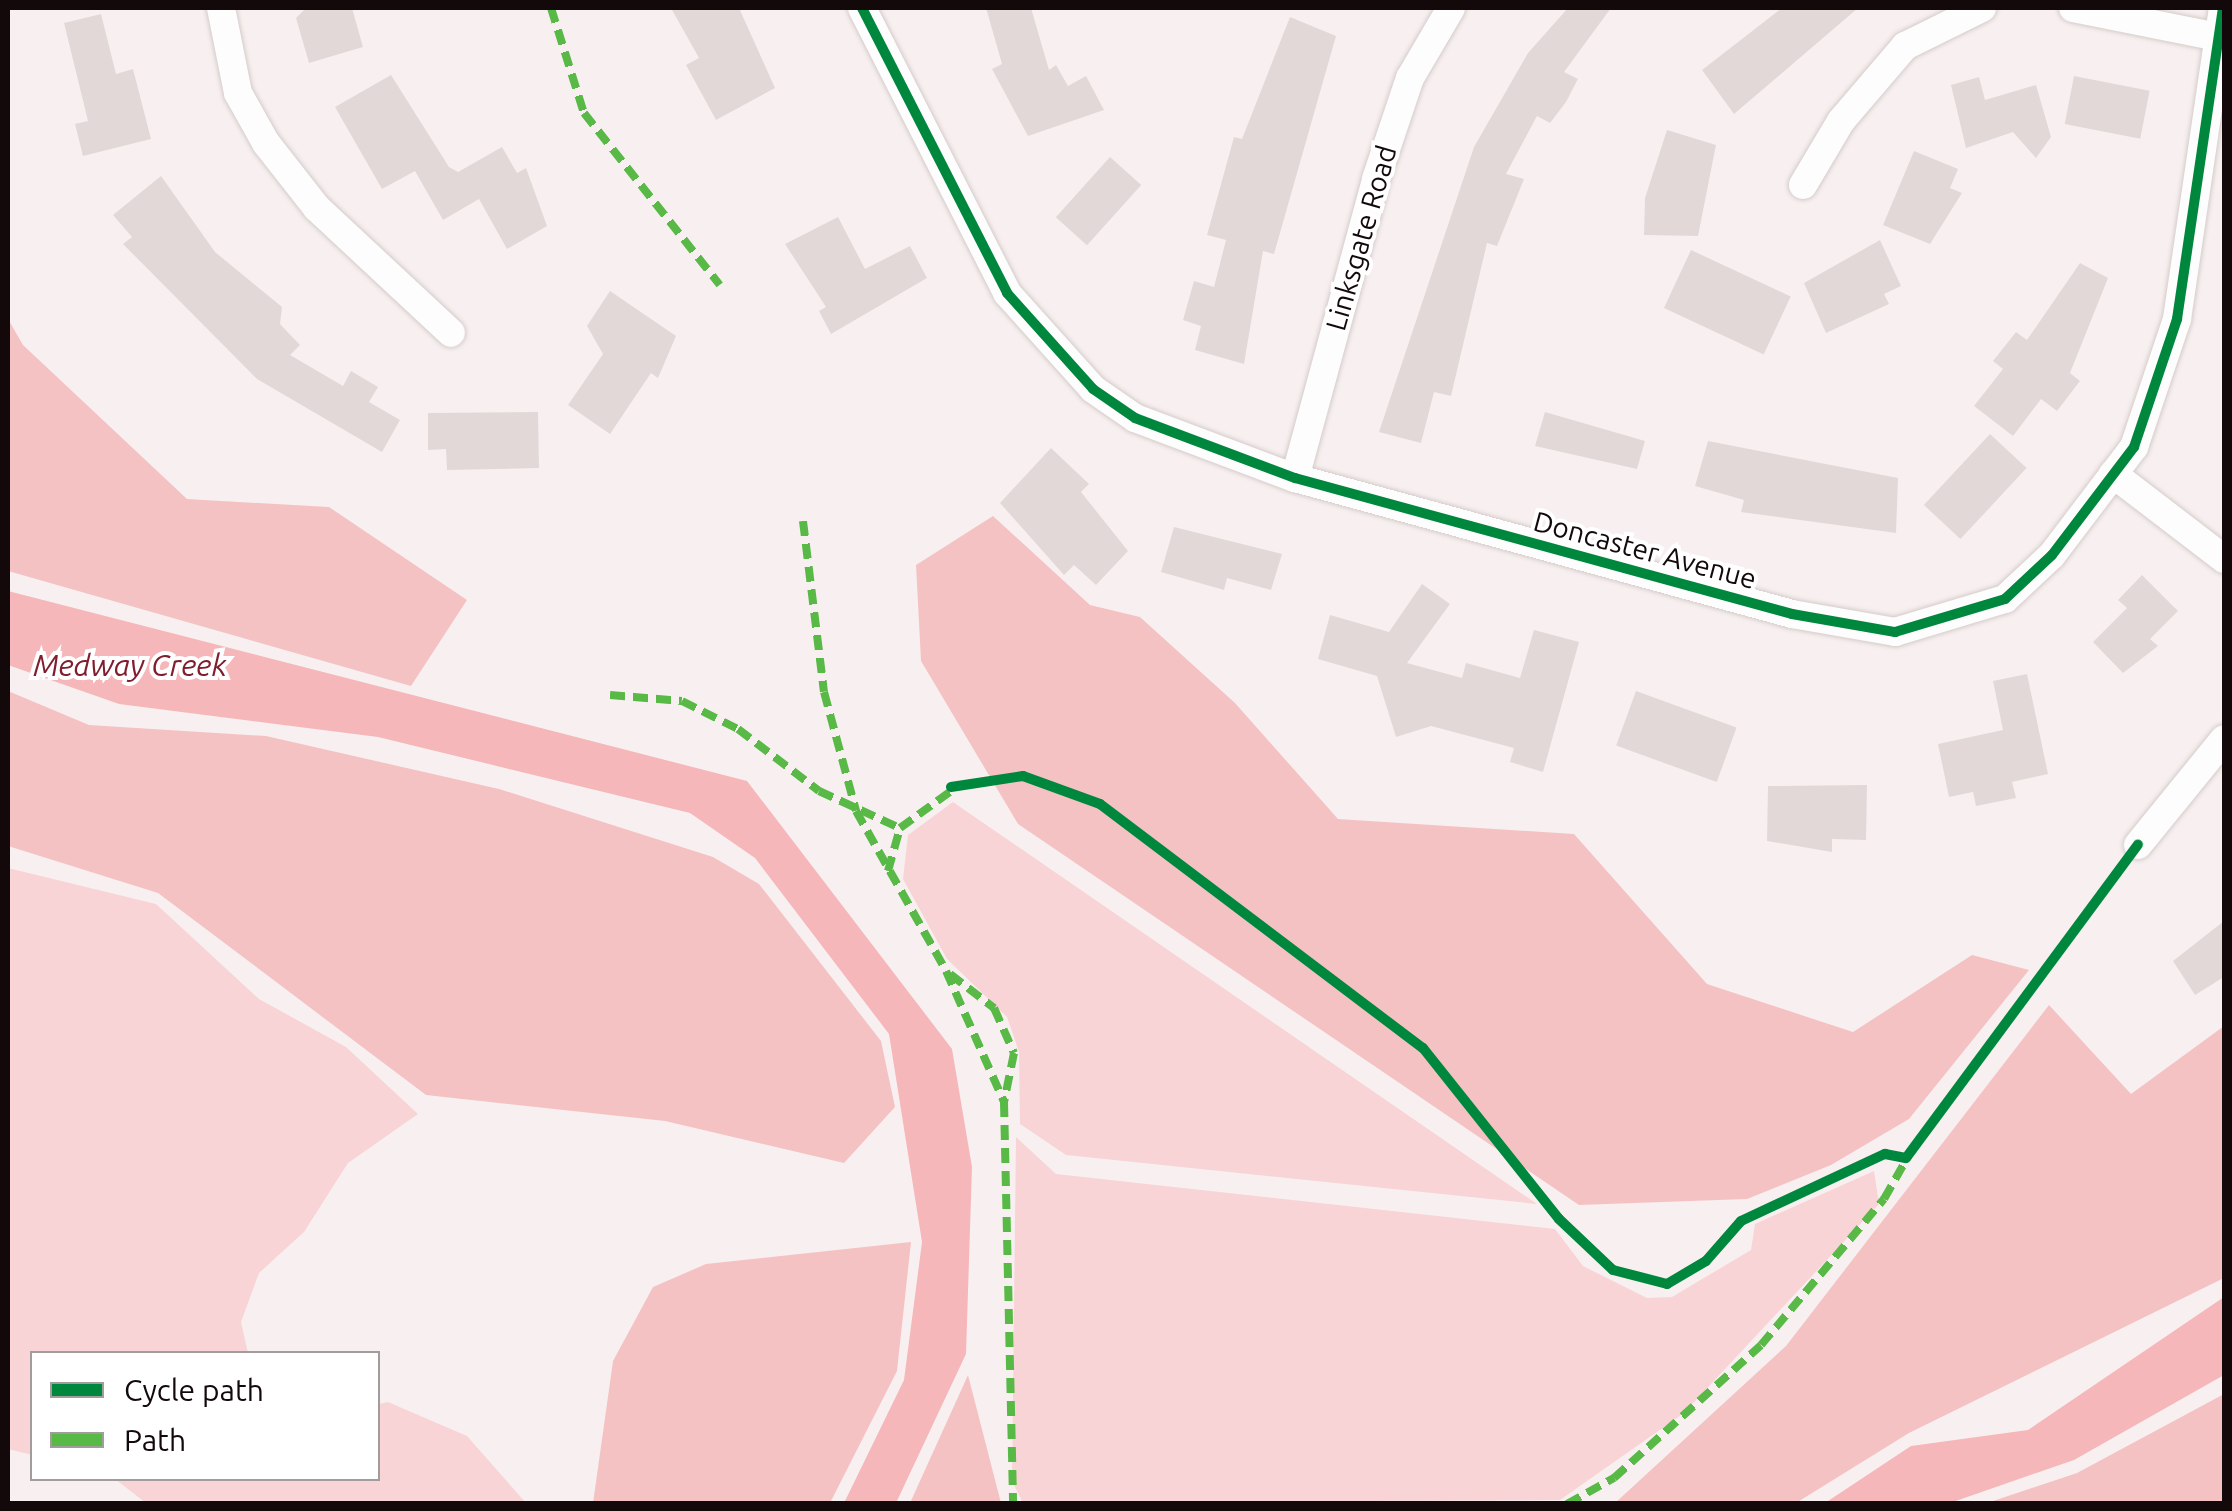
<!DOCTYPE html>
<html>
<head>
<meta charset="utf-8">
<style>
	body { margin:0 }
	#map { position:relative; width:2232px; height:1511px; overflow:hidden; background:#f8f0f0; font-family:Ubuntu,sans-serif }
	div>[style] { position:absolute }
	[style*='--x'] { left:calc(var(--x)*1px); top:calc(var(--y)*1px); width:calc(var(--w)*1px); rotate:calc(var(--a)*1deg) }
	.green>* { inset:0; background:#f9d4d6 }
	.forest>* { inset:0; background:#f5c2c4 }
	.water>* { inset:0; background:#f5b7b9 }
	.building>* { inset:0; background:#e2d8d8; transform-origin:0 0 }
	.roads { filter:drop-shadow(0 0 2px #d5cbcb) drop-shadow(0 0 2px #d5cbcb) }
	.street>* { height:28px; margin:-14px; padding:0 14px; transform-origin:14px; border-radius:14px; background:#fefdfd }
	.quiet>* { height:8px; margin-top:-4px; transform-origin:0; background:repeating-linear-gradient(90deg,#58b947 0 15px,transparent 0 23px) }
	.cycleway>* { height:10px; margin:-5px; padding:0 5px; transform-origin:5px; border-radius:5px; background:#00873e }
	span { translate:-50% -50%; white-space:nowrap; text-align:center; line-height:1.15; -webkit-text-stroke:8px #fff; paint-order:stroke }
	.street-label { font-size:28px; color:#14090a }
	.water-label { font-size:30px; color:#801e2e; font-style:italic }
	.frame { position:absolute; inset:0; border:10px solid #14090a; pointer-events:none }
	.legend { position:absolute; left:30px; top:1351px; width:350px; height:130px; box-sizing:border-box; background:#fff; border:2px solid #a19d9d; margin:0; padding:12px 18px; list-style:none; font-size:30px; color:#14090a }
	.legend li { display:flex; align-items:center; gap:20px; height:50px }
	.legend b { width:50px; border:2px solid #a19d9d }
</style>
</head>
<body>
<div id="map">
	<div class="green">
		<div style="clip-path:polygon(953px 802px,1537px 1204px,1066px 1155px,1020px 1124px,1019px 1052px,1007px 1017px,947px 959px,903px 879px,908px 835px)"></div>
		<div style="clip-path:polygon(8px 868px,156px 904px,259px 999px,346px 1047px,418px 1114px,348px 1163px,304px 1232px,259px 1273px,241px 1322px,248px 1353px,32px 1354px,32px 1455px,8px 1449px)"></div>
		<div style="clip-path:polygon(1016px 1137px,1056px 1174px,1555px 1229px,1583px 1266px,1647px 1298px,1672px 1297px,1751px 1250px,1755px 1224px,1874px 1171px,1879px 1204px,1684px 1413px,1560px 1500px,1023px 1503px,1012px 1481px)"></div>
		<div style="clip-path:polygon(388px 1402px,467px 1436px,526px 1503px,146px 1503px,115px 1479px,378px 1478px,378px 1404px)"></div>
	</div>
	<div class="forest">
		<div style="clip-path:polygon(8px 319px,23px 345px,187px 499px,329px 507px,467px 600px,411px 686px,8px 571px)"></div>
		<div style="clip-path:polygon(993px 516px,1090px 605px,1140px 617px,1235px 703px,1338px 819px,1574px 834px,1707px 984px,1853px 1032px,1972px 955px,2029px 970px,1909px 1119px,1831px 1165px,1747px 1199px,1579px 1205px,1018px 824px,921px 661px,916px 565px)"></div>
		<div style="clip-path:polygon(8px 691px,89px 725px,266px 736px,499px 789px,713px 857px,759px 884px,881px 1041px,895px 1107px,844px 1163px,665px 1121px,426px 1095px,158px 893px,8px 846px)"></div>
		<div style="clip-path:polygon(2049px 1005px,2131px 1094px,2224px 1026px,2224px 1278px,1909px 1433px,1796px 1503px,1615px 1503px,1786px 1346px)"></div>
		<div style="clip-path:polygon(911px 1242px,897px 1371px,830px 1503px,593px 1503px,613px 1361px,653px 1287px,706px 1264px)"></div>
		<div style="clip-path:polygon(968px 1375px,1001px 1503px,910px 1503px)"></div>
		<div style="clip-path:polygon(2224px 1394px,2224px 1503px,1987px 1503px,2077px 1473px)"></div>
	</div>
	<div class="water">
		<div style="clip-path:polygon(8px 591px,747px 781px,952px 1049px,972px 1167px,966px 1354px,896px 1503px,844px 1503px,904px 1380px,922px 1242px,889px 1034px,755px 858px,690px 813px,378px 737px,119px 704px,8px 665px)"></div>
		<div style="clip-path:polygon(2224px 1297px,2224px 1375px,2074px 1460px,1950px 1503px,1825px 1503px,1911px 1446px,2028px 1430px)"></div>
	</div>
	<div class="building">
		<div style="clip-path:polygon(306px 8px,352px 8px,363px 47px,309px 63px,296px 18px)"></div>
		<div style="clip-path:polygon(671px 8px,739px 8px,775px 88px,716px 120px,686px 65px,699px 58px)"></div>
		<div style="clip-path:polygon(986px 8px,1031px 8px,1049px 70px,1056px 65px,1068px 86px,1086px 76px,1104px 110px,1028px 136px,992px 69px,1002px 64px)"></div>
		<div style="clip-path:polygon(1568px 8px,1611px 8px,1564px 72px,1578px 79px,1566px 102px,1550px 123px,1537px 116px,1506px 174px,1524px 179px,1497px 246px,1487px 243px,1451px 396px,1434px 392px,1421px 443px,1379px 432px,1474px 147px,1528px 53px)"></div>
		<div style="clip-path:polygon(1782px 8px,1858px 8px,1734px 114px,1702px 70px)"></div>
		<div style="clip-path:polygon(101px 14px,116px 74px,133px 69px,151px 139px,83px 156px,75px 124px,88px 121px,64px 23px)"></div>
		<div style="clip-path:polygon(1290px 17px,1336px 36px,1274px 254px,1263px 251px,1244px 364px,1195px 350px,1201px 326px,1183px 320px,1194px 281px,1214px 287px,1226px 240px,1207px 235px,1234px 137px,1242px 139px)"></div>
		<div style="clip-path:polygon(391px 75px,449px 167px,458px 172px,502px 147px,517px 173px,526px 168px,547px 226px,507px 249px,479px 199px,443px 220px,415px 171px,382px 189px,335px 107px)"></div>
		<div style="left:2074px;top:76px;width:77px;height:49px;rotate:11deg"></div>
		<div style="clip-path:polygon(1979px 77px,1985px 100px,2036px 85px,2051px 137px,2036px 158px,2013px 132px,1966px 148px,1951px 85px)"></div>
		<div style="clip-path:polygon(1667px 130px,1716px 145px,1698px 236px,1644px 235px,1645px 198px)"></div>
		<div style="clip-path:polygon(1914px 151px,1958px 169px,1950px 188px,1962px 193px,1930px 244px,1883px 225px)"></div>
		<div style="left:1110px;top:157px;width:42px;height:81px;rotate:42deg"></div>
		<div style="clip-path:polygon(161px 176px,215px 252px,282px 307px,280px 324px,300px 345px,290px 355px,343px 386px,351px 371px,378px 387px,369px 402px,400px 420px,382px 452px,257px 379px,123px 244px,132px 237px,113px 215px)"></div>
		<div style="clip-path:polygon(838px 217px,865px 269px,910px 246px,927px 278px,831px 334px,819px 311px,826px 307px,785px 244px)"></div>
		<div style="clip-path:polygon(1880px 240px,1901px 286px,1884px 294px,1889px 304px,1826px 333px,1804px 283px)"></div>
		<div style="left:1691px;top:250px;width:110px;height:64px;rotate:25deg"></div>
		<div style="clip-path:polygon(2080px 263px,2108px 278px,2070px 373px,2080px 381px,2057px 411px,2041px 399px,2013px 436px,1974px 406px,2003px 369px,1993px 361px,2016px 332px,2027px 340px)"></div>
		<div style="clip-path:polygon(610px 291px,676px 336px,658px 378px,651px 373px,610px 434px,568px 405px,603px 354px,587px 326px)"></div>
		<div style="clip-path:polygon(538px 412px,539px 468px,447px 470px,446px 449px,428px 450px,428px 413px)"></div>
		<div style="clip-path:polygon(1545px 412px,1645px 441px,1637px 469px,1535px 446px)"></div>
		<div style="left:1990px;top:434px;width:50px;height:97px;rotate:43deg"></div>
		<div style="clip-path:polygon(1708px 441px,1898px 478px,1896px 533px,1741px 512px,1744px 500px,1695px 486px)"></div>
		<div style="clip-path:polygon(1051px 448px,1089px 484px,1081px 492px,1128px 551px,1096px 585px,1074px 565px,1064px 575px,1000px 503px)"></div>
		<div style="clip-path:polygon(1174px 527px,1282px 554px,1271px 590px,1227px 578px,1224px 590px,1161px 572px)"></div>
		<div style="clip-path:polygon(2142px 575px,2178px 611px,2150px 639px,2158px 646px,2123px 673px,2093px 642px,2127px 608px,2118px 600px)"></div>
		<div style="clip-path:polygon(1422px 584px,1450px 604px,1407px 663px,1462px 678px,1466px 663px,1520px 678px,1534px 630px,1579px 642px,1543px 772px,1510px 762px,1514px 748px,1431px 726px,1396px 737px,1377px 676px,1318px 659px,1330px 615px,1389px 632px)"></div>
		<div style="clip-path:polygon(2027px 674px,2048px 774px,2012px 782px,2016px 798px,1976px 806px,1973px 792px,1949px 797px,1938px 744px,2003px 730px,1993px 681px)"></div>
		<div style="left:1636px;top:691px;width:107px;height:58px;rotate:20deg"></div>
		<div style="clip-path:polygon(1867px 785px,1866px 840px,1832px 839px,1832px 852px,1767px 841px,1768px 786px)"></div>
		<div style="clip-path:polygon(2224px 921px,2224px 977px,2195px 995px,2173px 961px)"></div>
	</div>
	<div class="roads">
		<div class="street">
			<div style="--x:221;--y:8;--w:87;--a:78.7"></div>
			<div style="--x:238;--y:93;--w:57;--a:60.8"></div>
			<div style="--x:266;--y:143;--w:83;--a:51.9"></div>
			<div style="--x:317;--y:208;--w:183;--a:43"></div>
			<div style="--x:862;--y:8;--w:320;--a:63"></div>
			<div style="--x:1007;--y:293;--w:129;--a:48.1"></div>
			<div style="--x:1093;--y:389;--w:51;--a:34.6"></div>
			<div style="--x:1135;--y:418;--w:171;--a:20.6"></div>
			<div style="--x:1295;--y:478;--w:515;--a:15.3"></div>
			<div style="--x:1792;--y:614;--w:105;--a:9.9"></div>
			<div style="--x:1895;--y:632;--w:115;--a:-16.7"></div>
			<div style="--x:2005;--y:599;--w:64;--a:-43.1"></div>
			<div style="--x:2052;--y:555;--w:136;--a:-52.8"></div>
			<div style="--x:2134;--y:447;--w:135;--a:-71.4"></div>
			<div style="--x:2177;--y:319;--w:314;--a:-81.6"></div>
			<div style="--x:2073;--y:8;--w:148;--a:11.3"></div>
			<div style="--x:1803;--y:185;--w:74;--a:-59.3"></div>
			<div style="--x:1841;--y:121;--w:99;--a:-49.5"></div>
			<div style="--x:1905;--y:46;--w:86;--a:-26.3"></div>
			<div style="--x:2113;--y:474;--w:140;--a:37.4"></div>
			<div style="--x:1295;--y:478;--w:310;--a:-74.8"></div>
			<div style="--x:1376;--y:179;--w:107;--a:-71.4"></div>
			<div style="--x:1410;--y:78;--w:81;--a:-59.6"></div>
			<div style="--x:2138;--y:845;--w:136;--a:-50.9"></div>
		</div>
	</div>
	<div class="quiet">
		<div style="--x:551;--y:8;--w:110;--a:72.6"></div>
		<div style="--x:584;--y:113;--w:219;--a:51.7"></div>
		<div style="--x:803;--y:521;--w:172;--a:83"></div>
		<div style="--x:824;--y:692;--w:123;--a:74.9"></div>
		<div style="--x:856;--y:811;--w:184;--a:60.6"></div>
		<div style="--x:946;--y:971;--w:143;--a:66.1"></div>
		<div style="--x:1004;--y:1102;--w:402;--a:88.7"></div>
		<div style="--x:610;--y:695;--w:72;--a:4.8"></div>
		<div style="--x:682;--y:701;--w:63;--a:26.6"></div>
		<div style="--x:738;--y:729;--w:102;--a:37.4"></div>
		<div style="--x:819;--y:791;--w:89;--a:24.6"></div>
		<div style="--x:888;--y:871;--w:45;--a:-74.4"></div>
		<div style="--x:900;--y:828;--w:72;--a:-35.9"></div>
		<div style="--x:950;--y:974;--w:56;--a:37.7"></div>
		<div style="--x:994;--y:1008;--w:49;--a:66"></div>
		<div style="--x:1014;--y:1053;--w:50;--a:101.5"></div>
		<div style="--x:1567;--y:1504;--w:54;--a:-29"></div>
		<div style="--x:1614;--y:1478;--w:198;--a:-42.1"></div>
		<div style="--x:1761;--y:1345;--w:191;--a:-49.9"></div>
		<div style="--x:1884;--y:1199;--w:53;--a:-60.5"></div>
	</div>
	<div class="cycleway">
		<div style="--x:862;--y:8;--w:320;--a:63"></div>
		<div style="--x:1007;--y:293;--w:129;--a:48.1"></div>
		<div style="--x:1093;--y:389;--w:51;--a:34.6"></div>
		<div style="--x:1135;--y:418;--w:171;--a:20.6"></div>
		<div style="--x:1295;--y:478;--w:515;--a:15.3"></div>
		<div style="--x:1792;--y:614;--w:105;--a:9.9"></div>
		<div style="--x:1895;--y:632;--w:115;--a:-16.7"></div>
		<div style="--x:2005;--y:599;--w:64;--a:-43.1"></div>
		<div style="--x:2052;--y:555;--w:136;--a:-52.8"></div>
		<div style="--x:2134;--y:447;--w:135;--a:-71.4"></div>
		<div style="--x:2177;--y:319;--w:314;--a:-81.6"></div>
		<div style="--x:951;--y:787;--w:73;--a:-8.7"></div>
		<div style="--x:1023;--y:776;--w:82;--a:20"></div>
		<div style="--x:1100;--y:804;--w:405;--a:37.1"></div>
		<div style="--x:1423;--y:1048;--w:218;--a:51.5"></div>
		<div style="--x:1559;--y:1219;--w:74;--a:43.4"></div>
		<div style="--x:1613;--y:1270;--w:56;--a:14.5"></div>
		<div style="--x:1667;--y:1284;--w:45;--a:-30.5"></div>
		<div style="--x:1706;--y:1261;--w:53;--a:-48.8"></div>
		<div style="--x:1741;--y:1221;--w:159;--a:-25"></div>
		<div style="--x:1885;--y:1154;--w:21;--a:11"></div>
		<div style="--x:1906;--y:1158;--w:390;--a:-53.5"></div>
	</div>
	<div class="street-label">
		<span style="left:1361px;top:238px;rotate:-74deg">Linksgate Road</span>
		<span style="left:1645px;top:550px;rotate:15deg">Doncaster Avenue</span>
	</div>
	<div class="water-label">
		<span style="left:130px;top:665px">Medway Creek</span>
	</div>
	<div class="frame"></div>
	<ul class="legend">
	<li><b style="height:12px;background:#00873e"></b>Cycle path</li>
	<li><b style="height:12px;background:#58b947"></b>Path</li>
	</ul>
</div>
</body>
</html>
